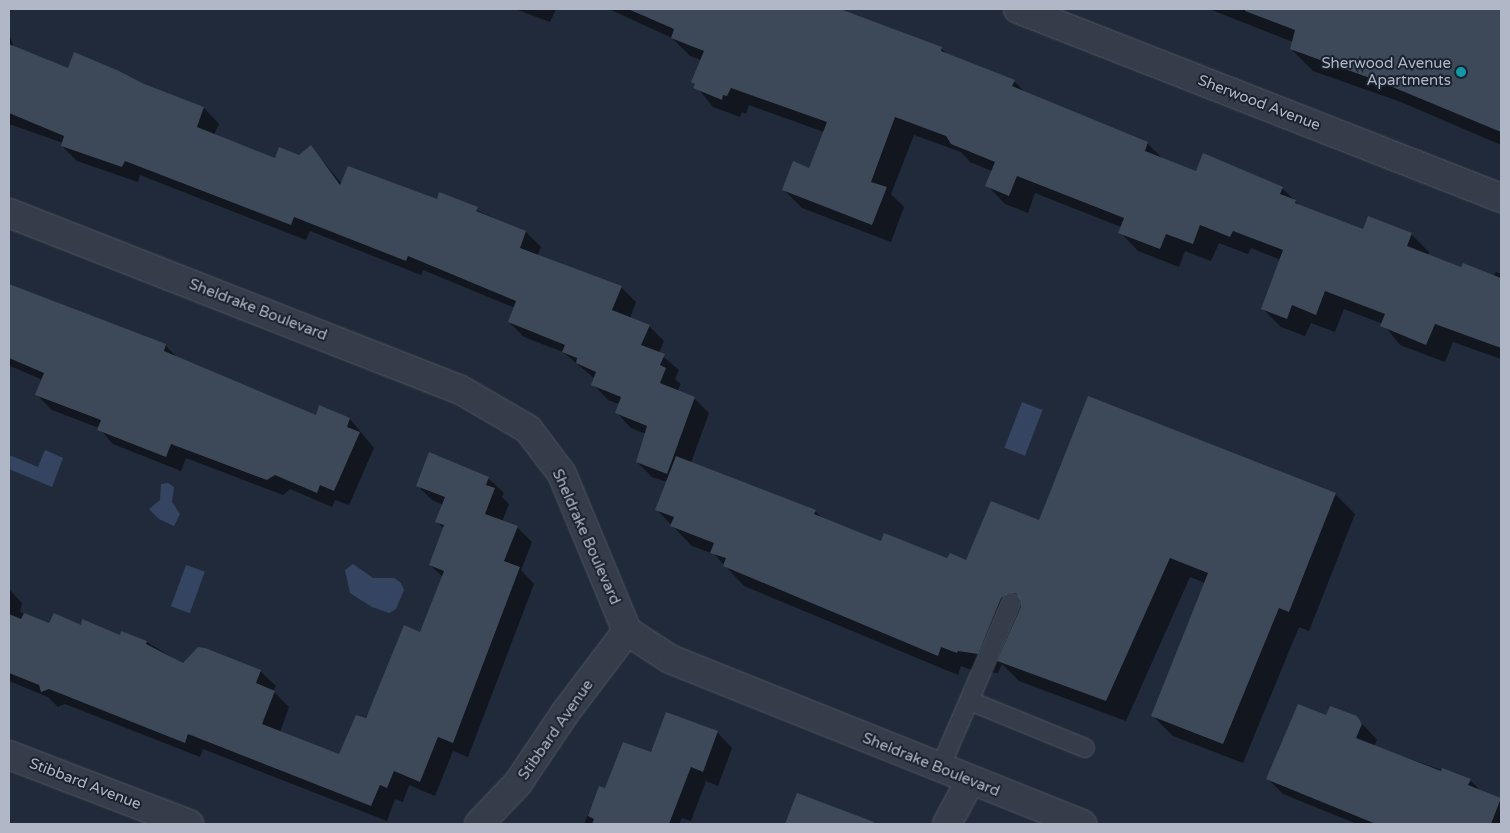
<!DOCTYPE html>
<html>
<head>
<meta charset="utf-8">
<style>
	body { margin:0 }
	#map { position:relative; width:1510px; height:833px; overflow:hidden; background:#212a3a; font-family:"Varela Round",sans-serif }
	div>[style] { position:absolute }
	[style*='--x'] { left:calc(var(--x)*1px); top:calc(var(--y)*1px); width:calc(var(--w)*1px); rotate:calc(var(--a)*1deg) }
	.water>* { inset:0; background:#354561; transform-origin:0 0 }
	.shadow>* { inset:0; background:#0007 }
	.building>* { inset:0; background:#3d4859 }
	.roads { filter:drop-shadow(0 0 1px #505765) drop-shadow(0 0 1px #505765) }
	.lane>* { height:18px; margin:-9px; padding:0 9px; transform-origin:9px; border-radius:9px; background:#353c4a }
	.street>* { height:28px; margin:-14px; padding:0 14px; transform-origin:14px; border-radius:14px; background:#353c4a }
	.dots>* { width:14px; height:14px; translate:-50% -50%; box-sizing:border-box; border:2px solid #1a222f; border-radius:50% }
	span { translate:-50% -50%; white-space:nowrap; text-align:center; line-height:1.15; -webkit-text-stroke:4px #1a222f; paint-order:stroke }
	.poi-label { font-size:15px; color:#b0b7c6 }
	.right { translate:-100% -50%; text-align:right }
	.street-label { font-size:15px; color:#b0b7c6 }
	.frame { position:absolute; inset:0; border:10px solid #b0b7c6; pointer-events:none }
</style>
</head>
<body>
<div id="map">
	<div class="water">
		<div style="left:1022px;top:402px;width:22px;height:49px;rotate:21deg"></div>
		<div style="clip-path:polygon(45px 450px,63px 458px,52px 487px,9px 469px,9px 455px,38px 467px)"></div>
		<div style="clip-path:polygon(168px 483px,174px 487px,172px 502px,180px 514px,174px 526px,159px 519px,149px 509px,160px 500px,161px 484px)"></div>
		<div style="clip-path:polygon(353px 564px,373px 578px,394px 578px,401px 583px,404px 590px,396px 609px,389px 613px,372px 607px,350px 593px,345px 570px)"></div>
		<div style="left:186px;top:565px;width:20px;height:44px;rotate:20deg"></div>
	</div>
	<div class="shadow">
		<div style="clip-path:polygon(515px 9px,556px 9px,550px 22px)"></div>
		<div style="clip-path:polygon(609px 9px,830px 9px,941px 48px,948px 55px,1014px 81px,1027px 94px,1147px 143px,1163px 159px,1197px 172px,1204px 155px,1282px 188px,1301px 207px,1363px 230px,1411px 234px,1429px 252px,1428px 255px,1462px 269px,1494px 276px,1496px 272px,1501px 274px,1501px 359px,1453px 342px,1445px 362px,1400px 345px,1383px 324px,1344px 309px,1335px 332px,1311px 323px,1305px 336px,1281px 327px,1262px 308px,1281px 260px,1251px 248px,1248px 254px,1219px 243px,1211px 261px,1185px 251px,1179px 267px,1138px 251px,1120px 232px,1121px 227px,1035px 193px,1028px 213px,1005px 204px,987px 185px,992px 171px,970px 162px,961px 152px,914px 135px,891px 194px,904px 207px,891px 242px,802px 208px,784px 190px,810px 169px,824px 132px,749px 105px,746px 114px,742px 112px,740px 117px,713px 107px,693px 82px,701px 60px,690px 56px,672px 38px)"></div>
		<div style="clip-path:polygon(1209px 9px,1338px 9px,1353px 15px,1362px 13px,1364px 9px,1501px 9px,1501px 145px,1401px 102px,1313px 71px,1291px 49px,1293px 42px)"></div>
		<div style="clip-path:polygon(9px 35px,14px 47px,68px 70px,144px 85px,204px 108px,219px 124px,214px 135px,276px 159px,299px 156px,311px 147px,342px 184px,437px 201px,440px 194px,526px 232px,541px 247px,537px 256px,621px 287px,636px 302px,630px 318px,649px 326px,664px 341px,659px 353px,679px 370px,675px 379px,681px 384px,677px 391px,694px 398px,709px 413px,691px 463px,815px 511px,823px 519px,882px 542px,948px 560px,967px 562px,1040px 522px,1335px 494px,1355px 514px,1309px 631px,1299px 627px,1243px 763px,1173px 736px,1153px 716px,1205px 583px,1190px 577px,1126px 721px,1019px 681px,1002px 664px,998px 673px,977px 672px,961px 666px,958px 675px,744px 586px,714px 554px,692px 546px,657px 510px,667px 482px,652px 477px,637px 462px,646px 434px,631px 428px,616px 412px,619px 404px,608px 400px,593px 384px,595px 379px,563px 352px,524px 337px,509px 322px,515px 308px,423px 270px,421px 275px,310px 231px,306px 240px,140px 175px,138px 182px,77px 161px,62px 146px,63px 143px,9px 124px)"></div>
		<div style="clip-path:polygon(9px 287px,165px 345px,178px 358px,316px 416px,350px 419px,374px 448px,349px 505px,335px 500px,332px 507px,290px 489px,283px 495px,186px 458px,181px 471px,113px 444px,99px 428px,52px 410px,37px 395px,43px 380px,10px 366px,9px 369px)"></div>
		<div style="clip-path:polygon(488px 478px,504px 493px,502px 497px,509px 504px,502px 522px,517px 527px,532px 542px,521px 570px,534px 584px,468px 757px,453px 751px,435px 796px,409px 785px,403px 802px,395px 799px,387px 821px,203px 749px,200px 757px,65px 704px,58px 707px,48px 697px,9px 681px,9px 589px,22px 603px,20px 612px,50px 624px,82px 626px,120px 636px,122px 633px,147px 642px,184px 665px,260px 671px,276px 686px,273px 691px,289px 707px,280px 732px,340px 756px,421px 633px,443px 577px,430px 565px,444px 529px,437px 522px,443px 505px,432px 500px,417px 485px)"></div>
		<div style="clip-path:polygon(1327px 717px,1356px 717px,1377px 740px,1374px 746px,1470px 780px,1481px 791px,1501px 799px,1501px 824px,1357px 824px,1283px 794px,1268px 779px)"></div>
		<div style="clip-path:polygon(717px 732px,732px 748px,718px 786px,706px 781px,691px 821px,682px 818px,679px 824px,584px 824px,600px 788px,606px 790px,651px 754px)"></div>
		<div style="clip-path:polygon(798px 795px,861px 819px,867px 824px,786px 824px)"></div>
	</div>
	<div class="building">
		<div style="clip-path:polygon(628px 9px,840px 9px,942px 47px,941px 51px,1015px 80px,1012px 86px,1148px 142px,1145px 151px,1196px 171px,1203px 153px,1283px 187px,1280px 194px,1296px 200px,1295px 203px,1363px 229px,1368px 216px,1412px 233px,1407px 246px,1461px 267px,1463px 263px,1501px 278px,1501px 348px,1435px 324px,1426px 345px,1380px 326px,1385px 314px,1325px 291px,1316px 315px,1292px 305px,1287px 319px,1261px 309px,1283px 250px,1233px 231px,1230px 237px,1200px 225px,1193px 244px,1166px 234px,1160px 249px,1118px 233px,1124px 218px,1017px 176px,1009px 196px,985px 186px,995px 162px,951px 144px,946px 136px,895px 117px,871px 182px,887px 187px,872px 225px,782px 190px,793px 161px,809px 168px,827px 122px,731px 88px,727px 96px,723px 95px,722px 100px,693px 88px,695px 84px,691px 82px,704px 51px,671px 38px,674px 29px)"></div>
		<div style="clip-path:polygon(1245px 9px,1501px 9px,1501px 132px,1378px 81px,1290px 49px,1295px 30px,1245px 11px)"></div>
		<div style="clip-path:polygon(9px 44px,68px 68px,74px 52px,119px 71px,144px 84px,204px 107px,197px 127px,275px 158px,279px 147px,299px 155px,311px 145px,340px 185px,348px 166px,437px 199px,439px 192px,478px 207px,476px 211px,526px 231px,520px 248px,622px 286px,612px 310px,650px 325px,641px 345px,665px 354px,660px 365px,666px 368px,660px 383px,695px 397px,667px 474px,636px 462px,647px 426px,615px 413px,621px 397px,591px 385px,596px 372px,576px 363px,577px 358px,562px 352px,565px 345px,508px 322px,516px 301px,408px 256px,406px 261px,294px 217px,291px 225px,125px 161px,122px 167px,61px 146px,64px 136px,9px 113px)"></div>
		<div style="clip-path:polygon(9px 284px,166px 344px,164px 351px,316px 415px,319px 405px,350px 418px,347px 427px,360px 432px,334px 491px,320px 485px,317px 493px,275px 475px,267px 480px,171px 444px,166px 457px,97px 430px,101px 420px,35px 395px,44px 373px,9px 358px)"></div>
		<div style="clip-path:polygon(1088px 396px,1336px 493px,1289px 612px,1279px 608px,1223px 744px,1151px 716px,1208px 573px,1170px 558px,1106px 701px,997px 661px,1021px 607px,1021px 601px,1016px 593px,1009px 593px,1001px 598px,978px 654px,958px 651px,957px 653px,941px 647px,938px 656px,723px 566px,726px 558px,710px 553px,714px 543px,670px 526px,674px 517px,655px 510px,676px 456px,816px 510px,814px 514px,881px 541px,884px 533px,947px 558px,950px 553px,966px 560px,991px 501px,1039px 520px)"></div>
		<div style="clip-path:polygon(429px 452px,489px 477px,486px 485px,495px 488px,485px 514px,518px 526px,504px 561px,520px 567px,453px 743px,438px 737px,420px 782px,394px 771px,387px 788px,380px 785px,371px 806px,188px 734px,185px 743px,49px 689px,41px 692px,39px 685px,9px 673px,9px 614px,21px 619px,24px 613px,49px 623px,54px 613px,81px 625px,82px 619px,120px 635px,121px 631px,147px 641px,146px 644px,183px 663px,198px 647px,205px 648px,261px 670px,256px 683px,275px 691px,262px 724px,339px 754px,356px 715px,366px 718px,404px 625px,420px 632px,444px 571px,429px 565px,444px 525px,435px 522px,445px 497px,416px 486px)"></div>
		<div style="clip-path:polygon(1298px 704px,1326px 715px,1330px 706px,1357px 716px,1362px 724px,1356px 738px,1441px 771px,1442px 768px,1471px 779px,1468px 785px,1501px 798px,1491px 824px,1376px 824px,1266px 779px)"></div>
		<div style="clip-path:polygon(666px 712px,718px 731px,703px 772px,691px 767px,669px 824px,592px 824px,594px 819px,588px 816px,599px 786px,605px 788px,623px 742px,651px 752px)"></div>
		<div style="clip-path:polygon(797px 793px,874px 822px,873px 824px,785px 824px)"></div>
	</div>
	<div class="roads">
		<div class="lane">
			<div style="--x:970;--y:701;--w:124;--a:22.2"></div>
			<div style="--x:940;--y:768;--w:180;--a:-66.7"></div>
		</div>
		<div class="street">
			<div style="--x:1018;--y:9;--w:519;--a:21.37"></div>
			<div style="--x:9;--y:213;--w:483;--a:21.4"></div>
			<div style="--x:459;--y:389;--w:80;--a:30.1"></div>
			<div style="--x:528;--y:429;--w:56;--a:52.9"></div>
			<div style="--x:562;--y:474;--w:170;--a:67.5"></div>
			<div style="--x:627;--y:631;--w:51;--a:33.1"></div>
			<div style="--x:670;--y:659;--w:444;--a:21.8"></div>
			<div style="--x:9;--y:755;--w:193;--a:21"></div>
			<div style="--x:479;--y:824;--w:57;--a:-46.4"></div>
			<div style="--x:518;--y:783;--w:84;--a:-56.1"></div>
			<div style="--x:565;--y:713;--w:103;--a:-52.9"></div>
			<div style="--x:947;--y:824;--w:49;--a:-61.9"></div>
		</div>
	</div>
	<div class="dots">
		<div style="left:1461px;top:72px;background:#0f9aa8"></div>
	</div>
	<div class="poi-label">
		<span class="right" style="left:1451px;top:72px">Sherwood Avenue<br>Apartments</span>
	</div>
	<div class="street-label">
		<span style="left:1259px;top:103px;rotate:21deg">Sherwood Avenue</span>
		<span style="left:258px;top:310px;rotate:21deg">Sheldrake Boulevard</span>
		<span style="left:586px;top:537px;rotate:66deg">Sheldrake Boulevard</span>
		<span style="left:556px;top:730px;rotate:-55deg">Stibbard Avenue</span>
		<span style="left:931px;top:765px;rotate:22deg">Sheldrake Boulevard</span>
		<span style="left:85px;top:784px;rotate:21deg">Stibbard Avenue</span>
	</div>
	<div class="frame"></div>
</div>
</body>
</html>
